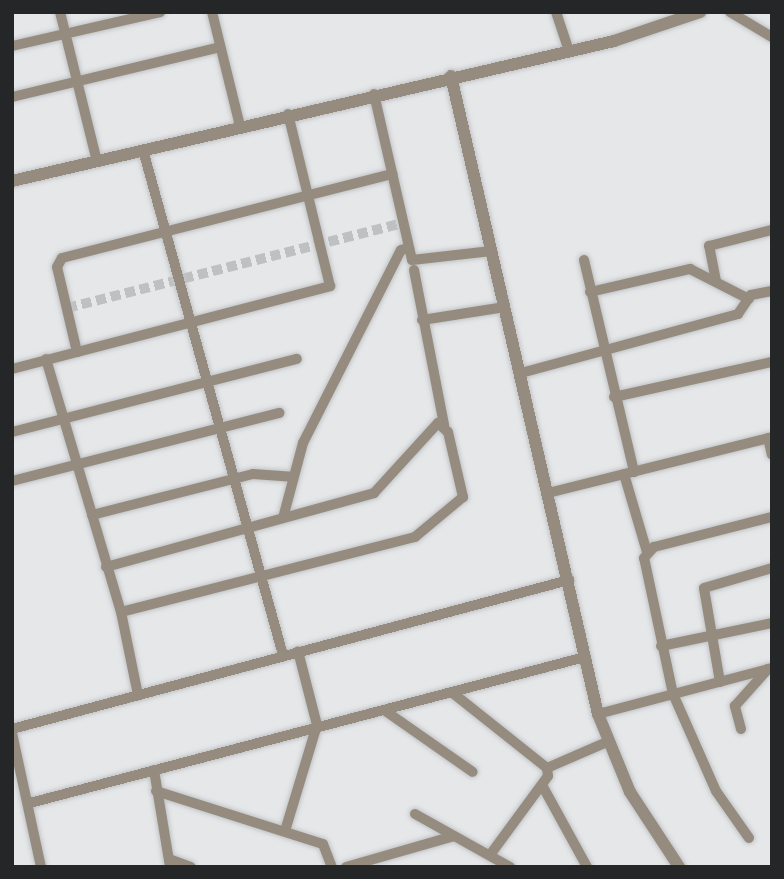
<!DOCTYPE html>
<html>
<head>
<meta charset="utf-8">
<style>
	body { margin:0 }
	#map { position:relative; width:784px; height:879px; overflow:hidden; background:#e5e7e9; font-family:Literata,serif }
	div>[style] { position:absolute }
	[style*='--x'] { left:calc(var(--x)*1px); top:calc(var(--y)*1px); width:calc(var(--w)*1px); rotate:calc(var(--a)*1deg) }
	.minor-tunnel>* { height:10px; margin-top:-5px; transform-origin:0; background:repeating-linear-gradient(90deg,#bfc0c2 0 10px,transparent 0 15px) }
	.roads { filter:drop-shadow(0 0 2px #c2c4c6) drop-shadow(0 0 2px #c2c4c6) }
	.minor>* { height:10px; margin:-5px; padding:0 5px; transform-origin:5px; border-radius:5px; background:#958c7f }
	.tertiary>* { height:12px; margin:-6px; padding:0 6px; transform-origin:6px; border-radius:6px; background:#958c7f }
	span { translate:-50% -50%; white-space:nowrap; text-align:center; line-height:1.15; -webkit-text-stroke:7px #e5e7e9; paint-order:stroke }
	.frame { position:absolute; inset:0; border:14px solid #252627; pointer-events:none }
</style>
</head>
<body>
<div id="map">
	<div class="minor-tunnel">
		<div style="--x:67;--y:308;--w:347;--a:-14.2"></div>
	</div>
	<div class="roads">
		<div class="minor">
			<div style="--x:60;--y:12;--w:154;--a:76.1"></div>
			<div style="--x:212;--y:12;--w:117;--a:76.2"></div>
			<div style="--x:556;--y:12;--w:41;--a:71.6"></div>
			<div style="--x:730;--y:12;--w:49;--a:30.8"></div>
			<div style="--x:12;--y:46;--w:152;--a:-12.9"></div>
			<div style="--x:374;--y:94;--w:170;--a:77.1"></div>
			<div style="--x:412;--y:260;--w:80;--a:-6.5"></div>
			<div style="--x:12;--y:97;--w:214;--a:-13.5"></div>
			<div style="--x:143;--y:150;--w:524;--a:74.51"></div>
			<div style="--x:584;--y:260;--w:218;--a:76.7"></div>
			<div style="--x:414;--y:270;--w:158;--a:79"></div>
			<div style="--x:716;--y:281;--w:36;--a:-101"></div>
			<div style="--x:709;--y:246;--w:65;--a:-14.3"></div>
			<div style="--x:590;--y:292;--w:103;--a:-13"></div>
			<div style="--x:690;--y:269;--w:66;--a:27"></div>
			<div style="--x:422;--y:320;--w:84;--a:-8.9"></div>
			<div style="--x:77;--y:352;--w:87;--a:-103.2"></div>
			<div style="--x:57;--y:267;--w:10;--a:-61"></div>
			<div style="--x:62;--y:258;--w:341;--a:-14.3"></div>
			<div style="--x:46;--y:359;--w:264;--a:73.5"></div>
			<div style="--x:121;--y:612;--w:85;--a:78.4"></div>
			<div style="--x:12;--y:369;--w:329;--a:-14.6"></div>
			<div style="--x:330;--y:286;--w:177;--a:-103.7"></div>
			<div style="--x:521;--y:373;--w:225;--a:-15.2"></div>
			<div style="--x:738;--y:314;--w:23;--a:-56"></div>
			<div style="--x:751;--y:295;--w:21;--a:-11"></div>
			<div style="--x:614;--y:397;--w:162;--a:-12.5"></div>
			<div style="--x:12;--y:432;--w:294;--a:-14.4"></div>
			<div style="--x:768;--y:438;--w:17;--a:77"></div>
			<div style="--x:624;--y:474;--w:81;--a:73.6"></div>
			<div style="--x:12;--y:481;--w:276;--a:-14.3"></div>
			<div style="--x:552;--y:492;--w:227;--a:-14"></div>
			<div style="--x:92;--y:515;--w:166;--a:-14.3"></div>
			<div style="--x:253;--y:474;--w:39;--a:4"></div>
			<div style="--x:283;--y:518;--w:78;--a:-75.1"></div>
			<div style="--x:303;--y:443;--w:216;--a:-63.1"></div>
			<div style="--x:401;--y:250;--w:7;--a:-16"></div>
			<div style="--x:106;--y:567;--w:278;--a:-15.4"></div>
			<div style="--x:374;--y:493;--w:95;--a:-47.6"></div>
			<div style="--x:438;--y:423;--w:13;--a:42"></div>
			<div style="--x:448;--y:432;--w:67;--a:77"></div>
			<div style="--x:463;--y:497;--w:62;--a:140.2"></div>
			<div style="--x:415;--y:537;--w:303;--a:165.7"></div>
			<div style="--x:661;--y:646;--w:113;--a:-11.7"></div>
			<div style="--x:720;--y:682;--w:95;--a:-99.7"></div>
			<div style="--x:704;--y:588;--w:71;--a:-16.4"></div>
			<div style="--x:454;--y:694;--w:119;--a:38.5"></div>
			<div style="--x:547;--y:768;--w:8;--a:83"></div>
			<div style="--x:548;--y:776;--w:98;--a:126.3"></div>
			<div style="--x:384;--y:710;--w:108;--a:34.9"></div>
			<div style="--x:598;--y:714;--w:180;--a:-14.8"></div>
			<div style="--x:12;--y:729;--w:577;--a:-14.98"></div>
			<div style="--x:741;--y:729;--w:24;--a:-105"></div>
			<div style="--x:735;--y:706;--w:50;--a:-48.3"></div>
			<div style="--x:12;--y:733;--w:137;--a:77.8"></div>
			<div style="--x:547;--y:768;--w:65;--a:-23.4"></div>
			<div style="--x:154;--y:770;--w:98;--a:80.6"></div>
			<div style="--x:542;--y:785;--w:94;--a:61.2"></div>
			<div style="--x:156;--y:791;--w:175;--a:17.6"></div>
			<div style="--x:323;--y:844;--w:25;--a:69"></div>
			<div style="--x:30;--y:803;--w:574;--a:-14.74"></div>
			<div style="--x:415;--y:814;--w:109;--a:29.2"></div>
			<div style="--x:285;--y:831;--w:111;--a:-73.2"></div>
			<div style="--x:317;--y:725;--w:76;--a:-104.4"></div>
			<div style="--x:749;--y:838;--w:57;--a:-125.1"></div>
			<div style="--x:716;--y:791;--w:106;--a:-113.9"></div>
			<div style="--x:673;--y:694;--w:139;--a:-102"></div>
			<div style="--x:644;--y:558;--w:15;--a:-48"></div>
			<div style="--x:654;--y:547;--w:122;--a:-14.3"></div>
			<div style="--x:169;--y:859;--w:23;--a:20"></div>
			<div style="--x:346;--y:867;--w:112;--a:-16"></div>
		</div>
		<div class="tertiary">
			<div style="--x:451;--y:76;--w:655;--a:77.03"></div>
			<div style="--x:598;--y:714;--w:84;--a:67.7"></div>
			<div style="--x:630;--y:792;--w:90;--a:56.8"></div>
			<div style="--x:12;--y:181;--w:618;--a:-13.09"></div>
			<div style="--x:614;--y:41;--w:91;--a:-18.6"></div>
		</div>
	</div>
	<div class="frame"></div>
</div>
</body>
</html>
